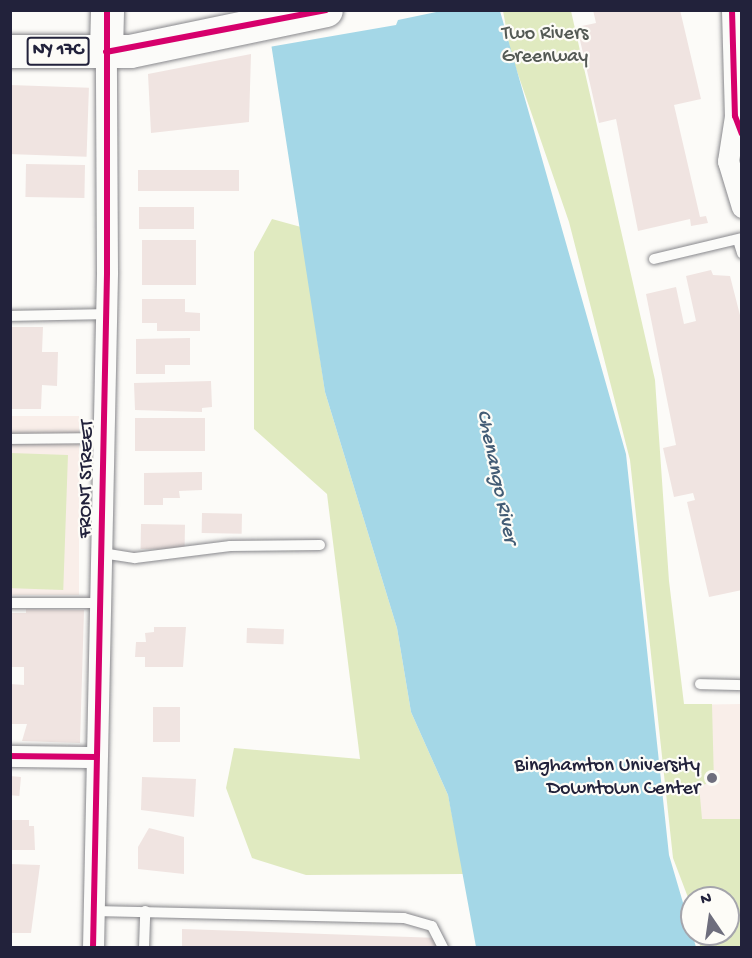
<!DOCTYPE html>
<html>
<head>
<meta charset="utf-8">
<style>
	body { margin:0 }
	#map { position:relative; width:752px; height:958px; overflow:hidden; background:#fcfbf8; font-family:"Gochi Hand",sans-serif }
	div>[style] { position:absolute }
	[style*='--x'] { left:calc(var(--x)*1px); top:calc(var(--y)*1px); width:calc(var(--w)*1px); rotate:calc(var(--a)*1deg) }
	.built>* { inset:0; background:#f9eee9; transform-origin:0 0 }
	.green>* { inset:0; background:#e0eac0; transform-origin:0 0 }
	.water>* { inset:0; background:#a4d7e7 }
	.pier>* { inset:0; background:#fcfbf8 }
	.building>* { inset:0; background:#f0e4e1; transform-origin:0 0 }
	.roads { filter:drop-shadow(0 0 2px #88888c) drop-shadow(0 0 2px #88888c) }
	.service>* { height:10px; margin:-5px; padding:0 5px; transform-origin:5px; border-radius:5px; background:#fbfbf9 }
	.minor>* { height:21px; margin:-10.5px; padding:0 10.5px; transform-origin:10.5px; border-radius:10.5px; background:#fbfbf9 }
	.primary>* { height:33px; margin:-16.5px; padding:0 16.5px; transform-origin:16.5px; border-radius:16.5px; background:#fbfbf9 }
	.cycleway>* { height:6px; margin:-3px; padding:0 3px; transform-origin:3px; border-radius:3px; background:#d6006c }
	.dots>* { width:16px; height:16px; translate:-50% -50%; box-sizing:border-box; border:3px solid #fdfcf7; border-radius:50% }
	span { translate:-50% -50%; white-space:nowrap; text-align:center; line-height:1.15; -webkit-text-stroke:4.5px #fdfcf7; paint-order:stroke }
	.shield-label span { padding:2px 4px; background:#fdfcf7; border:2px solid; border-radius:4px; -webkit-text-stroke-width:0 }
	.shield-label { font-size:18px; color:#22223b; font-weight:700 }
	.park-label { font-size:20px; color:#545a55 }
	.street-label { font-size:20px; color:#22223b }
	.poi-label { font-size:20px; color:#22223b }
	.right { translate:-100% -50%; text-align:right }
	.water-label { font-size:21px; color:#435c75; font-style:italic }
	.frame { position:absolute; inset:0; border:12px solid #22223b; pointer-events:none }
	.north { position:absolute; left:680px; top:886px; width:60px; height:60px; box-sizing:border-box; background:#fdfcf7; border:2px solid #a5a5ac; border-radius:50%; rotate:347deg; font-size:16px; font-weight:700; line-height:24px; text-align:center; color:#22223b }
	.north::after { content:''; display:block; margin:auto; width:21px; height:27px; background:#6e6e7d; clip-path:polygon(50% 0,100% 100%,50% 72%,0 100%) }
</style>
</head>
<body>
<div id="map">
	<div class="built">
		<div style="left:11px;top:416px;width:68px;height:179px"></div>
		<div style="clip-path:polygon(741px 704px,741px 851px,691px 851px,675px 705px)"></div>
	</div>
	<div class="green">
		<div style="clip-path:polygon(503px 11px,571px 11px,655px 380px,669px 581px,684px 704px,712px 704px,714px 783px,699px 785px,702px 819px,741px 819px,741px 947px,700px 947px,699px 934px,728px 934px,728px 898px,692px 898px,692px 908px,673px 858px,630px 460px,569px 222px,511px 54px)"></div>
		<div style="clip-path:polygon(272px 219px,301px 227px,325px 392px,397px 628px,411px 712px,448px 795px,464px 874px,306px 875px,252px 858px,226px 788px,234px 748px,360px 759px,327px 494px,254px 429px,254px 252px)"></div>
		<div style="left:11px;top:453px;width:57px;height:135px;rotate:2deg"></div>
	</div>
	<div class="water">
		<div style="clip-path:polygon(266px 11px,500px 11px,626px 454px,669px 855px,696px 947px,476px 947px,448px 795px,411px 712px,397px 628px,325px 392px)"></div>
	</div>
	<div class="pier">
		<div style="clip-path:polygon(263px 10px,441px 11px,398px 20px,396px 25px,269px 47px)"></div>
	</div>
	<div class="building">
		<div style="clip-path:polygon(593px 10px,680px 10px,701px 99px,674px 105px,700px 217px,706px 216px,708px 223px,691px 226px,690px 219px,638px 231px,616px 119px,599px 123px,577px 27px,596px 23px)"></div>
		<div style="clip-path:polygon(251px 54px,249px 122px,151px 133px,148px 74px)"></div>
		<div style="left:10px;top:85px;width:79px;height:69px;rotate:2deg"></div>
		<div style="left:26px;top:164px;width:59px;height:33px;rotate:1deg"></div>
		<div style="left:138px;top:170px;width:101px;height:21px"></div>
		<div style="left:139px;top:207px;width:55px;height:22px"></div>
		<div style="left:142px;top:240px;width:54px;height:45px"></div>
		<div style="clip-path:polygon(711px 270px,713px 275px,730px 276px,742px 323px,742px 590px,709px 597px,687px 502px,695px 500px,693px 493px,674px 497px,663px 448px,676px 445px,646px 294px,676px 287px,684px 324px,696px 321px,686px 276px)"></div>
		<div style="clip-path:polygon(142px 299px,185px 299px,185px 312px,200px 313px,200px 331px,157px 331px,157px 323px,142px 323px)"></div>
		<div style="clip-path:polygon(10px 327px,43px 327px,42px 352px,58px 352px,57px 386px,42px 385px,41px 409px,10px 409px)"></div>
		<div style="clip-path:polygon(190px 338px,190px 365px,165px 365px,165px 374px,136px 374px,136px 339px)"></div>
		<div style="clip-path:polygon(211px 381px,212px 407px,202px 408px,202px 412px,135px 410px,134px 383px)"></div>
		<div style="left:205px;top:418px;width:33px;height:70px;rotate:90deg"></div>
		<div style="clip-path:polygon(202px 472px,202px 490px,179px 491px,180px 498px,163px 498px,163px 505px,144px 505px,144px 473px)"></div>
		<div style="left:202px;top:513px;width:40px;height:20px;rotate:1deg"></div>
		<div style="left:141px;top:524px;width:44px;height:25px;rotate:1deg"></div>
		<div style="clip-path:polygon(26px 609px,84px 610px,80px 743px,22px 741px,27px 724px,10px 724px,10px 684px,24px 685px,24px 667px,10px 667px,10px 613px,26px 613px)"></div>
		<div style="clip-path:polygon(154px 627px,186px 627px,183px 667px,145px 667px,145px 657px,135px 657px,136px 642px,146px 642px,145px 633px,154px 632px)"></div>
		<div style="left:247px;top:628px;width:37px;height:15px;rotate:2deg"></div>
		<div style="left:153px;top:707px;width:27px;height:35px"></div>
		<div style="left:10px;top:776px;width:11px;height:19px;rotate:5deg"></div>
		<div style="clip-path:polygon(142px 777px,196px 779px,194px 817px,141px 810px)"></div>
		<div style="clip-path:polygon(10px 820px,29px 820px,29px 826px,34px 826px,35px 850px,10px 850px)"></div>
		<div style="clip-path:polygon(149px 828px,184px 837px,184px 874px,138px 869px,138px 847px)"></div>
		<div style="clip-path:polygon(10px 864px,40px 865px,31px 933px,10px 933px)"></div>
		<div style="clip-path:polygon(182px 929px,439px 938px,438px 948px,182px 948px)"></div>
	</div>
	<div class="roads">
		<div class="service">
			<div style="--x:738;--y:240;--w:14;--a:73"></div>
			<div style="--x:654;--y:259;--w:90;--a:-13.4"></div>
			<div style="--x:10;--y:316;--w:96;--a:-1.2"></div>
			<div style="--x:10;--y:439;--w:94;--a:-0.6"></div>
			<div style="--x:102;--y:553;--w:33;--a:9"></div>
			<div style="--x:135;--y:558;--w:96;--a:-7.2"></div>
			<div style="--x:230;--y:546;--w:90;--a:-0.6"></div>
			<div style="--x:10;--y:603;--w:91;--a:0"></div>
			<div style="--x:700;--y:684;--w:42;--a:1.4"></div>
			<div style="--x:94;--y:911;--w:310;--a:1.3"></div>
			<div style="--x:404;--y:918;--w:29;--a:16"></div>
			<div style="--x:432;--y:926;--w:25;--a:63"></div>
			<div style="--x:144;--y:948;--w:37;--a:-88"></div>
		</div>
		<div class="minor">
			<div style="--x:732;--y:10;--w:106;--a:88.4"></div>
			<div style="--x:735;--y:116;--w:19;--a:69"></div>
			<div style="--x:735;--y:116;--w:46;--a:98.8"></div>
			<div style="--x:728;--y:161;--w:48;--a:73.1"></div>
			<div style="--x:10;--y:756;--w:84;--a:0.7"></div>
			<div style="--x:93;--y:948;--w:676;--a:-88.81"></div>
			<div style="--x:107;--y:272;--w:220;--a:-90.3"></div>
		</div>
		<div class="primary">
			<div style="--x:10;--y:51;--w:120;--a:0"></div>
			<div style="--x:130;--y:51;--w:200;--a:-11.8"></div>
			<div style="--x:106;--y:52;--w:42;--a:-88.6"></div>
		</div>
	</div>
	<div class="cycleway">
		<div style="--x:732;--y:10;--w:106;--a:88.4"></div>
		<div style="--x:735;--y:116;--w:19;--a:69"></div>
		<div style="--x:106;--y:52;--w:224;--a:-10.8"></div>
		<div style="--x:10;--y:756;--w:84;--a:0.7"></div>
		<div style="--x:93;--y:948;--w:676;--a:-88.81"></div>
		<div style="--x:107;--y:272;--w:262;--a:-90"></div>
	</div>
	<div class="dots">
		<div style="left:712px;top:778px;background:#6e6e7d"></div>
	</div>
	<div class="shield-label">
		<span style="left:58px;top:51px">NY 17C</span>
	</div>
	<div class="park-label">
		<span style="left:545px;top:46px">Two Rivers<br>Greenway</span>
	</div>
	<div class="street-label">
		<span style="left:87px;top:479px;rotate:-89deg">FRONT STREET</span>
	</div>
	<div class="poi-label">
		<span class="right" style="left:700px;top:778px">Binghamton University<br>Downtown Center</span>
	</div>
	<div class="water-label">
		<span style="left:495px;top:477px;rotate:78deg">Chenango River</span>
	</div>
	<div class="frame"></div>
	<div class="north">N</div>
</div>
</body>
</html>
